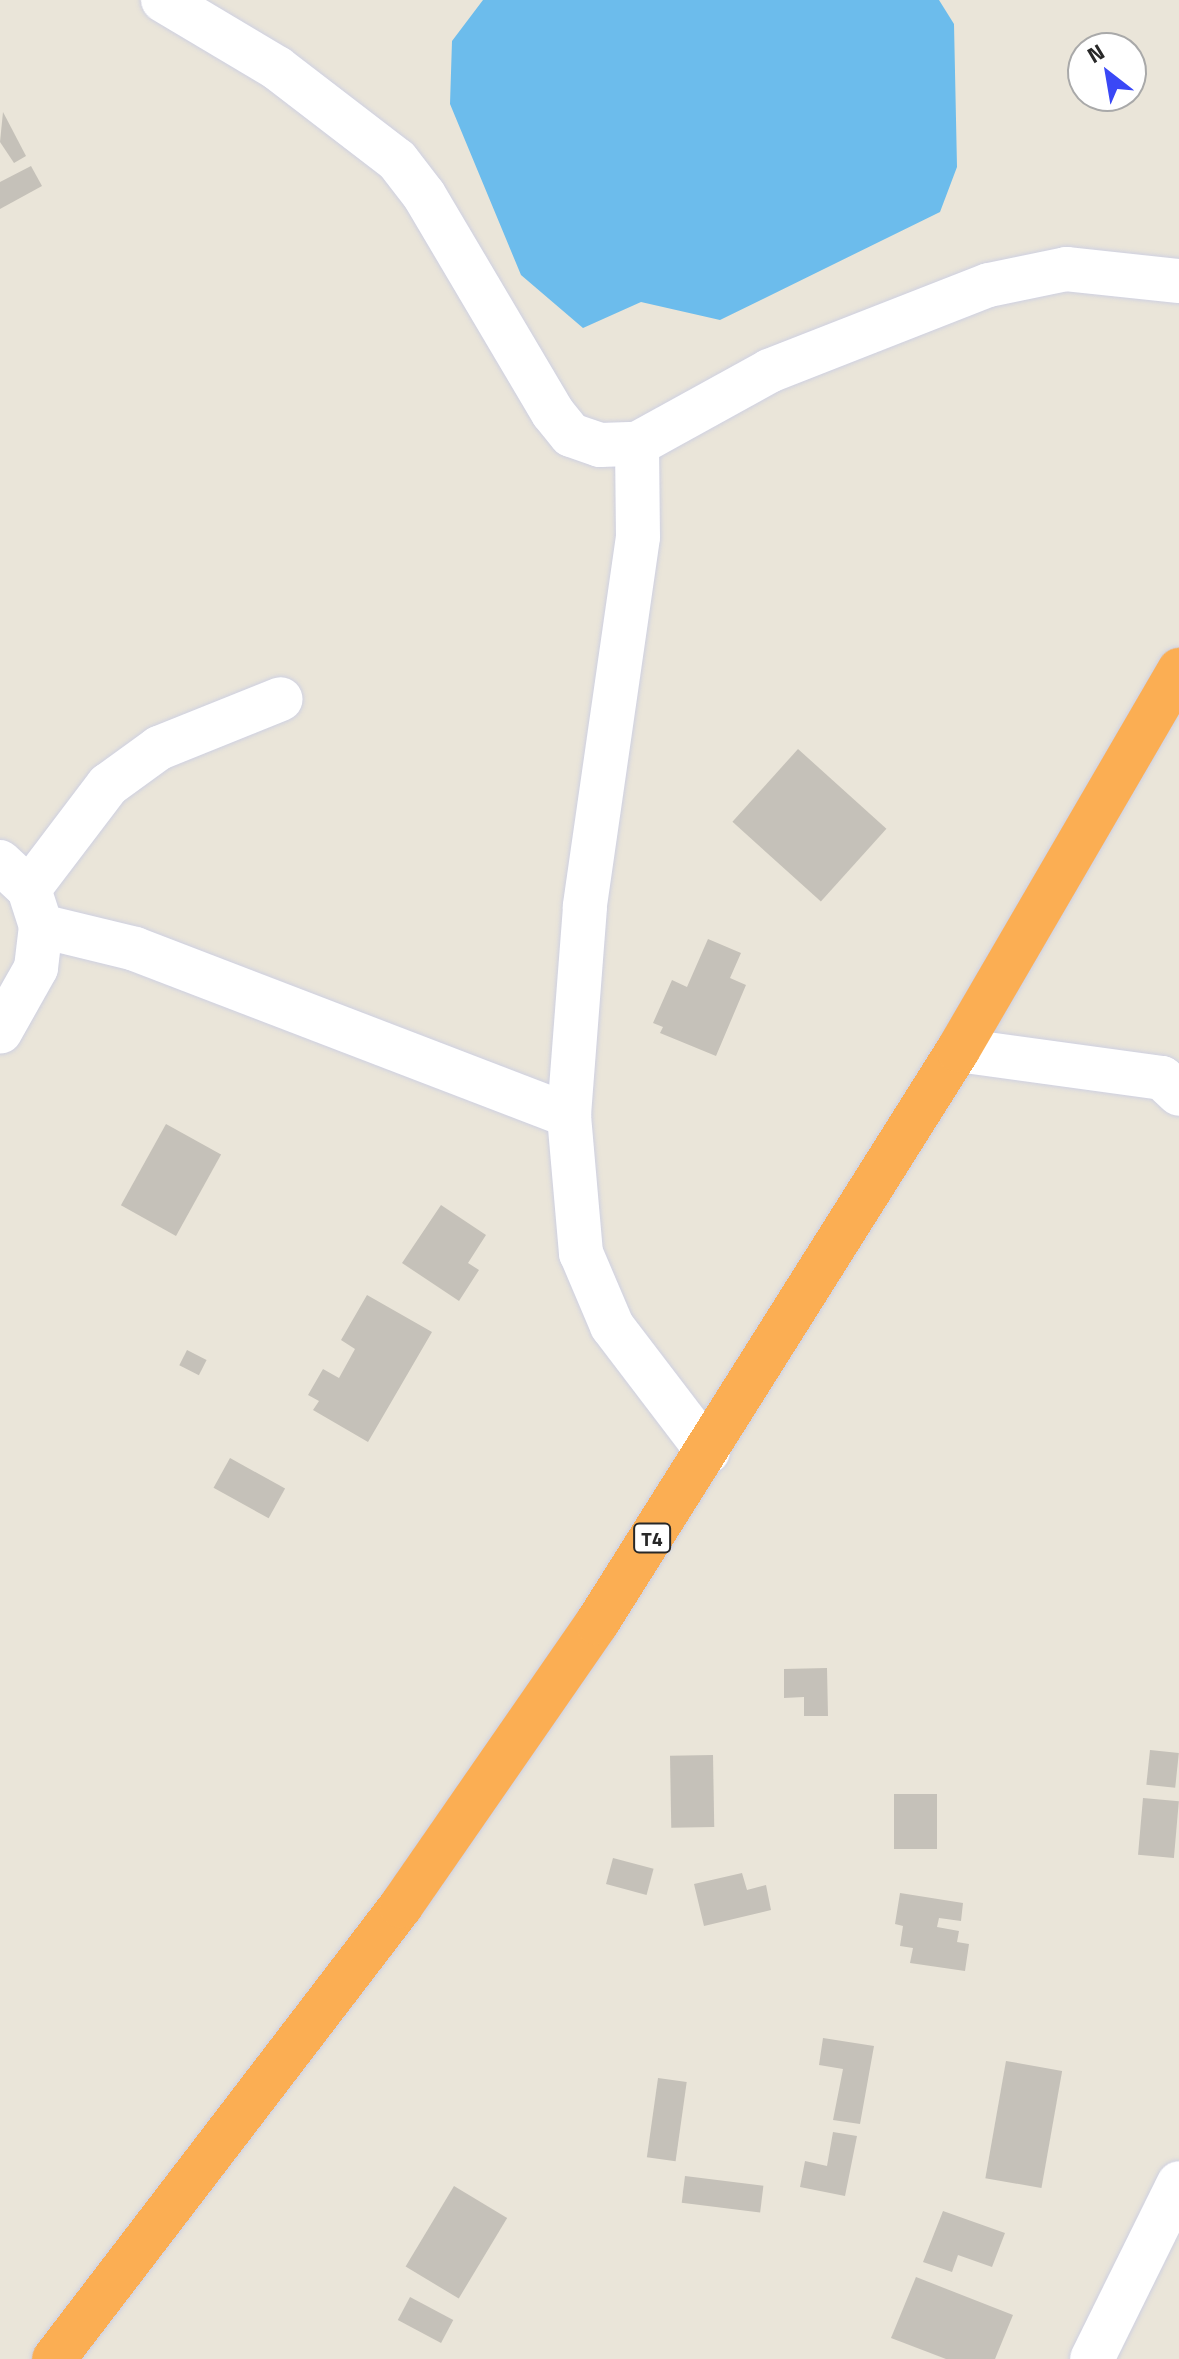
<!DOCTYPE html>
<html>
<head>
<meta charset="utf-8">
<style>
	body { margin:0 }
	#map { position:relative; width:1179px; height:2359px; overflow:hidden; background:#eae5d9; font-family:"Titillium Web",sans-serif }
	div>[style] { position:absolute }
	[style*='--x'] { left:calc(var(--x)*1px); top:calc(var(--y)*1px); width:calc(var(--w)*1px); rotate:calc(var(--a)*1deg) }
	.water>* { inset:0; background:#6cbcec }
	.building>* { inset:0; background:#c5c1b9; transform-origin:0 0 }
	.roads { filter:drop-shadow(0 0 2px #ced0e1) drop-shadow(0 0 2px #ced0e1) }
	.street>* { height:44px; margin:-22px; padding:0 22px; transform-origin:22px; border-radius:22px; background:#fff }
	.highway>* { height:44px; margin:-22px; padding:0 22px; transform-origin:22px; border-radius:22px; background:#fbae53 }
	span { translate:-50% -50%; white-space:nowrap; text-align:center; line-height:1.15; -webkit-text-stroke:8px #fff; paint-order:stroke }
	.shield-label span { padding:2px 6px; background:#fff; border:2px solid; border-radius:6px; -webkit-text-stroke-width:0 }
	.shield-label { font-size:20px; color:#282828; font-weight:700 }
	.north { position:absolute; left:1067px; top:32px; width:80px; height:80px; box-sizing:border-box; background:#fff; border:2px solid #a9a9a9; border-radius:50%; rotate:329deg; font-size:22px; font-weight:700; line-height:32px; text-align:center; color:#282828 }
	.north::after { content:''; display:block; margin:auto; width:28px; height:36px; background:#3a48f6; clip-path:polygon(50% 0,100% 100%,50% 72%,0 100%) }
</style>
</head>
<body>
<div id="map">
	<div class="water">
		<div style="clip-path:polygon(483px 0,939px 0,954px 24px,957px 167px,940px 212px,720px 320px,641px 302px,583px 328px,521px 275px,450px 104px,452px 41px)"></div>
	</div>
	<div class="building">
		<div style="clip-path:polygon(3px 112px,26px 156px,14px 163px,0 142px)"></div>
		<div style="clip-path:polygon(31px 166px,42px 186px,0 209px,0 182px)"></div>
		<div style="left:798px;top:749px;width:119px;height:98px;rotate:42deg"></div>
		<div style="clip-path:polygon(708px 939px,741px 953px,730px 978px,746px 985px,716px 1056px,660px 1033px,663px 1027px,653px 1023px,672px 980px,687px 987px)"></div>
		<div style="left:166px;top:1124px;width:63px;height:93px;rotate:29deg"></div>
		<div style="clip-path:polygon(441px 1205px,486px 1235px,468px 1263px,479px 1270px,459px 1301px,402px 1263px)"></div>
		<div style="clip-path:polygon(367px 1295px,432px 1332px,368px 1442px,313px 1410px,319px 1401px,308px 1395px,323px 1369px,339px 1378px,355px 1349px,341px 1340px)"></div>
		<div style="left:187px;top:1350px;width:22px;height:17px;rotate:27deg"></div>
		<div style="left:230px;top:1458px;width:63px;height:34px;rotate:29deg"></div>
		<div style="clip-path:polygon(827px 1668px,828px 1716px,804px 1716px,804px 1697px,784px 1698px,784px 1669px)"></div>
		<div style="left:1150px;top:1750px;width:29px;height:35px;rotate:6deg"></div>
		<div style="left:713px;top:1755px;width:72px;height:43px;rotate:89deg"></div>
		<div style="left:894px;top:1794px;width:43px;height:55px"></div>
		<div style="left:1143px;top:1798px;width:36px;height:57px;rotate:5deg"></div>
		<div style="left:613px;top:1858px;width:42px;height:27px;rotate:15deg"></div>
		<div style="clip-path:polygon(742px 1873px,747px 1890px,766px 1885px,771px 1910px,704px 1926px,694px 1884px)"></div>
		<div style="clip-path:polygon(900px 1893px,963px 1903px,961px 1921px,939px 1918px,937px 1927px,959px 1931px,957px 1942px,969px 1944px,965px 1971px,910px 1963px,913px 1948px,900px 1946px,903px 1926px,895px 1924px)"></div>
		<div style="clip-path:polygon(823px 2038px,874px 2046px,860px 2124px,833px 2120px,843px 2069px,819px 2065px)"></div>
		<div style="left:1006px;top:2061px;width:57px;height:119px;rotate:10deg"></div>
		<div style="left:658px;top:2078px;width:29px;height:80px;rotate:8deg"></div>
		<div style="clip-path:polygon(833px 2132px,857px 2136px,845px 2196px,800px 2187px,805px 2161px,827px 2166px)"></div>
		<div style="left:685px;top:2176px;width:79px;height:27px;rotate:7deg"></div>
		<div style="left:454px;top:2186px;width:62px;height:94px;rotate:31deg"></div>
		<div style="clip-path:polygon(943px 2211px,1005px 2233px,992px 2267px,958px 2255px,952px 2272px,923px 2262px)"></div>
		<div style="clip-path:polygon(916px 2277px,1013px 2315px,995px 2359px,946px 2359px,891px 2338px)"></div>
		<div style="left:410px;top:2297px;width:49px;height:26px;rotate:28deg"></div>
	</div>
	<div class="roads">
		<div class="street">
			<div style="--x:163;--y:0;--w:133;--a:30.8"></div>
			<div style="--x:277;--y:68;--w:151;--a:37.5"></div>
			<div style="--x:397;--y:160;--w:44;--a:52.4"></div>
			<div style="--x:424;--y:195;--w:253;--a:59.4"></div>
			<div style="--x:553;--y:413;--w:28;--a:51"></div>
			<div style="--x:571;--y:435;--w:31;--a:19"></div>
			<div style="--x:600;--y:445;--w:37;--a:-2"></div>
			<div style="--x:637;--y:444;--w:151;--a:-28.9"></div>
			<div style="--x:769;--y:371;--w:236;--a:-21.4"></div>
			<div style="--x:989;--y:285;--w:79;--a:-11.7"></div>
			<div style="--x:1066;--y:269;--w:114;--a:6.1"></div>
			<div style="--x:637;--y:444;--w:93;--a:89.4"></div>
			<div style="--x:638;--y:537;--w:374;--a:98.2"></div>
			<div style="--x:585;--y:907;--w:210;--a:94.4"></div>
			<div style="--x:569;--y:1116;--w:138;--a:85"></div>
			<div style="--x:581;--y:1253;--w:79;--a:67"></div>
			<div style="--x:612;--y:1326;--w:158;--a:52.7"></div>
			<div style="--x:0;--y:862;--w:40;--a:43"></div>
			<div style="--x:29;--y:889;--w:39;--a:72"></div>
			<div style="--x:41;--y:926;--w:42;--a:96.8"></div>
			<div style="--x:36;--y:968;--w:73;--a:119.4"></div>
			<div style="--x:29;--y:889;--w:131;--a:-52.8"></div>
			<div style="--x:108;--y:785;--w:63;--a:-36"></div>
			<div style="--x:159;--y:748;--w:131;--a:-21.9"></div>
			<div style="--x:41;--y:926;--w:97;--a:13.7"></div>
			<div style="--x:135;--y:949;--w:465;--a:21"></div>
			<div style="--x:958;--y:1050;--w:206;--a:7.8"></div>
			<div style="--x:1162;--y:1078;--w:23;--a:43"></div>
			<div style="--x:1092;--y:2359;--w:196;--a:-63.7"></div>
		</div>
		<div class="highway">
			<div style="--x:54;--y:2359;--w:571;--a:-52.55"></div>
			<div style="--x:401;--y:1906;--w:344;--a:-55.3"></div>
			<div style="--x:597;--y:1623;--w:677;--a:-57.79"></div>
			<div style="--x:958;--y:1050;--w:440;--a:-59.8"></div>
		</div>
	</div>
	<div class="shield-label">
		<span style="left:652px;top:1538px">T4</span>
	</div>
	<div class="north">N</div>
</div>
</body>
</html>
